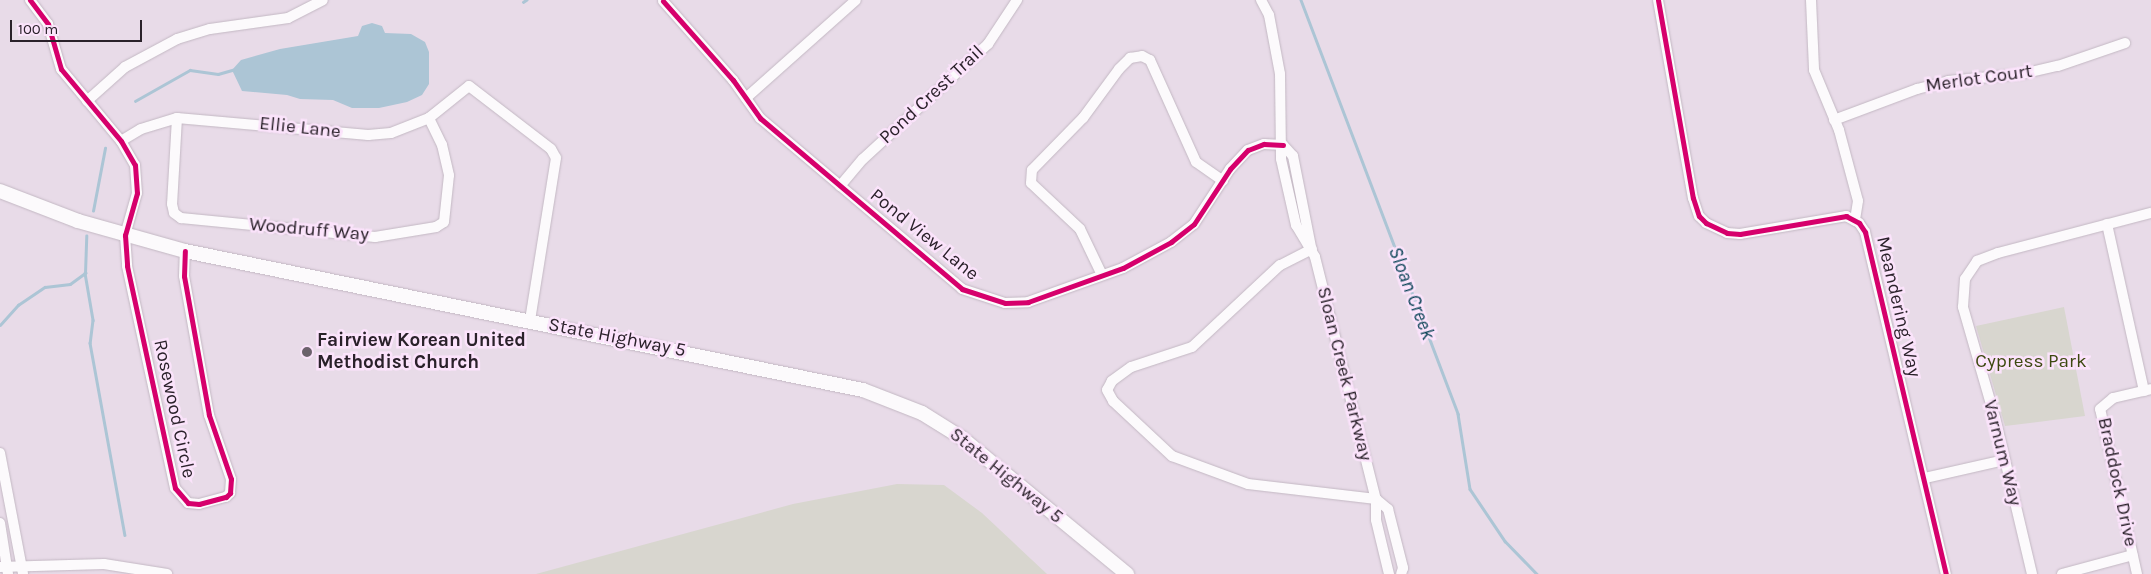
<!DOCTYPE html>
<html>
<head>
<meta charset="utf-8">
<style>
	body { margin:0 }
	#map { position:relative; width:2151px; height:574px; overflow:hidden; background:#e8dbe8; font-family:Karla,sans-serif }
	div>[style] { position:absolute }
	[style*='--x'] { left:calc(var(--x)*1px); top:calc(var(--y)*1px); width:calc(var(--w)*1px); rotate:calc(var(--a)*1deg) }
	.green>* { inset:0; background:#d8d6cf }
	.water>* { inset:0; background:#acc5d5 }
	.stream>* { height:2.5px; margin:-1.25px; padding:0 1.25px; transform-origin:1.25px; border-radius:1.25px; background:#acc5d5 }
	.roads { filter:drop-shadow(0 0 1px #c3b8c3) drop-shadow(0 0 1px #c3b8c3) }
	.minor>* { height:10px; margin:-5px; padding:0 5px; transform-origin:5px; border-radius:5px; background:#fcfafc }
	.major>* { height:14px; margin:-7px; padding:0 7px; transform-origin:7px; border-radius:7px; background:#fcfafc }
	.cycleway>* { height:5px; margin:-2.5px; padding:0 2.5px; transform-origin:2.5px; border-radius:2.5px; background:#d6006c }
	.dots>* { width:14px; height:14px; translate:-50% -50%; box-sizing:border-box; border:2px solid #fbe3fb; border-radius:50% }
	span { translate:-50% -50%; white-space:nowrap; text-align:center; line-height:1.15; -webkit-text-stroke:5px #fbe3fb; paint-order:stroke }
	.street-label { font-size:19px; color:#2a212a }
	.poi-label { font-size:19px; color:#2a212a; font-weight:700 }
	.left { translate:0 -50%; text-align:left }
	.park-label { font-size:19px; color:#3d4910 }
	.water-label { font-size:20px; color:#0e4659; font-style:italic }
	.scale { position:absolute; left:10px; top:20px; width:132px; height:22px; box-sizing:border-box; border:2px solid #2a212a; border-top:0; padding-left:6px; font-size:15px; line-height:18px; white-space:nowrap; color:#2a212a; -webkit-text-stroke:4px #fbe3fb; paint-order:stroke }
</style>
</head>
<body>
<div id="map">
	<div class="green">
		<div style="clip-path:polygon(2064px 307px,2085px 416px,2005px 426px,1976px 326px)"></div>
		<div style="clip-path:polygon(897px 484px,944px 485px,982px 513px,1047px 574px,536px 574px,793px 504px)"></div>
	</div>
	<div class="water">
		<div style="clip-path:polygon(372px 23px,382px 26px,385px 33px,411px 34px,425px 42px,429px 52px,429px 84px,422px 95px,407px 102px,379px 108px,352px 108px,333px 100px,300px 99px,287px 95px,242px 91px,232px 70px,241px 60px,280px 49px,358px 36px,362px 26px)"></div>
	</div>
	<div class="stream">
		<div style="--x:1301;--y:0;--w:443;--a:69.2"></div>
		<div style="--x:1458;--y:414;--w:76;--a:80.9"></div>
		<div style="--x:1470;--y:489;--w:63;--a:56.1"></div>
		<div style="--x:1505;--y:541;--w:46;--a:45.9"></div>
		<div style="--x:523;--y:2;--w:4;--a:-34"></div>
		<div style="--x:135;--y:101;--w:63;--a:-29.4"></div>
		<div style="--x:190;--y:70;--w:28;--a:8"></div>
		<div style="--x:218;--y:74;--w:15;--a:-16"></div>
		<div style="--x:93;--y:211;--w:64;--a:-79.2"></div>
		<div style="--x:85;--y:273;--w:48;--a:80.3"></div>
		<div style="--x:93;--y:320;--w:23;--a:97"></div>
		<div style="--x:90;--y:343;--w:195;--a:79.7"></div>
		<div style="--x:0;--y:325;--w:27;--a:-48"></div>
		<div style="--x:18;--y:305;--w:32;--a:-34"></div>
		<div style="--x:45;--y:287;--w:25;--a:-7"></div>
		<div style="--x:70;--y:284;--w:19;--a:-36"></div>
		<div style="--x:85;--y:273;--w:37;--a:-88"></div>
	</div>
	<div class="roads">
		<div class="minor">
			<div style="--x:30;--y:0;--w:30;--a:53"></div>
			<div style="--x:48;--y:24;--w:47;--a:73.9"></div>
			<div style="--x:61;--y:69;--w:94;--a:50.2"></div>
			<div style="--x:121;--y:141;--w:28;--a:60"></div>
			<div style="--x:135;--y:165;--w:28;--a:86"></div>
			<div style="--x:137;--y:193;--w:44;--a:105.9"></div>
			<div style="--x:125;--y:235;--w:31;--a:86"></div>
			<div style="--x:127;--y:266;--w:227;--a:77.8"></div>
			<div style="--x:175;--y:488;--w:20;--a:49"></div>
			<div style="--x:188;--y:503;--w:11;--a:5"></div>
			<div style="--x:199;--y:504;--w:28;--a:-15"></div>
			<div style="--x:226;--y:497;--w:6;--a:-45"></div>
			<div style="--x:230;--y:493;--w:14;--a:-86"></div>
			<div style="--x:231;--y:479;--w:68;--a:-109"></div>
			<div style="--x:209;--y:415;--w:141;--a:-100.2"></div>
			<div style="--x:184;--y:276;--w:25;--a:-88"></div>
			<div style="--x:1261;--y:0;--w:17;--a:62"></div>
			<div style="--x:1269;--y:15;--w:60;--a:79.4"></div>
			<div style="--x:1280;--y:74;--w:85;--a:89.3"></div>
			<div style="--x:1281;--y:159;--w:68;--a:77.2"></div>
			<div style="--x:1296;--y:225;--w:37;--a:59"></div>
			<div style="--x:1315;--y:257;--w:250;--a:75.9"></div>
			<div style="--x:1376;--y:499;--w:21;--a:90"></div>
			<div style="--x:1376;--y:520;--w:56;--a:76.5"></div>
			<div style="--x:1658;--y:0;--w:201;--a:80"></div>
			<div style="--x:1693;--y:198;--w:19;--a:72"></div>
			<div style="--x:1699;--y:216;--w:10;--a:45"></div>
			<div style="--x:1706;--y:223;--w:23;--a:25"></div>
			<div style="--x:1727;--y:233;--w:13;--a:4"></div>
			<div style="--x:1740;--y:234;--w:108;--a:-9.6"></div>
			<div style="--x:1846;--y:216;--w:15;--a:28"></div>
			<div style="--x:1859;--y:223;--w:11;--a:56"></div>
			<div style="--x:1865;--y:232;--w:351;--a:76.7"></div>
			<div style="--x:1811;--y:0;--w:70;--a:87.5"></div>
			<div style="--x:1814;--y:70;--w:65;--a:67.4"></div>
			<div style="--x:1839;--y:130;--w:73;--a:75"></div>
			<div style="--x:1858;--y:201;--w:20;--a:99"></div>
			<div style="--x:663;--y:1;--w:106;--a:48.5"></div>
			<div style="--x:733;--y:80;--w:47;--a:54.6"></div>
			<div style="--x:760;--y:118;--w:265;--a:40.2"></div>
			<div style="--x:962;--y:289;--w:45;--a:18"></div>
			<div style="--x:1005;--y:303;--w:23;--a:-2"></div>
			<div style="--x:1028;--y:302;--w:101;--a:-19.7"></div>
			<div style="--x:1123;--y:268;--w:55;--a:-28.4"></div>
			<div style="--x:1171;--y:242;--w:29;--a:-38"></div>
			<div style="--x:1194;--y:224;--w:66;--a:-56.8"></div>
			<div style="--x:1230;--y:169;--w:26;--a:-47"></div>
			<div style="--x:1248;--y:150;--w:17;--a:-21"></div>
			<div style="--x:1264;--y:144;--w:19;--a:3"></div>
			<div style="--x:746;--y:98;--w:147;--a:-41.7"></div>
			<div style="--x:87;--y:101;--w:51;--a:-41.8"></div>
			<div style="--x:125;--y:67;--w:59;--a:-28.3"></div>
			<div style="--x:177;--y:39;--w:34;--a:-17"></div>
			<div style="--x:210;--y:29;--w:79;--a:-8"></div>
			<div style="--x:288;--y:18;--w:39;--a:-27"></div>
			<div style="--x:177;--y:118;--w:86;--a:93.3"></div>
			<div style="--x:172;--y:204;--w:9;--a:77"></div>
			<div style="--x:174;--y:213;--w:9;--a:36"></div>
			<div style="--x:181;--y:218;--w:195;--a:5.6"></div>
			<div style="--x:375;--y:237;--w:62;--a:-9.3"></div>
			<div style="--x:436;--y:227;--w:9;--a:-32"></div>
			<div style="--x:444;--y:222;--w:47;--a:-83.9"></div>
			<div style="--x:449;--y:175;--w:31;--a:-103"></div>
			<div style="--x:442;--y:145;--w:30;--a:-116"></div>
			<div style="--x:1834;--y:120;--w:89;--a:-20.5"></div>
			<div style="--x:1917;--y:89;--w:32;--a:-14"></div>
			<div style="--x:1948;--y:81;--w:74;--a:-5.4"></div>
			<div style="--x:2022;--y:74;--w:37;--a:-13"></div>
			<div style="--x:2058;--y:66;--w:71;--a:-18.9"></div>
			<div style="--x:121;--y:141;--w:23;--a:-31"></div>
			<div style="--x:141;--y:129;--w:38;--a:-17"></div>
			<div style="--x:177;--y:118;--w:192;--a:5.1"></div>
			<div style="--x:368;--y:135;--w:23;--a:-5"></div>
			<div style="--x:391;--y:133;--w:41;--a:-21.5"></div>
			<div style="--x:429;--y:118;--w:51;--a:-38.7"></div>
			<div style="--x:469;--y:86;--w:103;--a:37.5"></div>
			<div style="--x:551;--y:149;--w:10;--a:61"></div>
			<div style="--x:556;--y:158;--w:165;--a:99.1"></div>
			<div style="--x:1283;--y:145;--w:15;--a:48"></div>
			<div style="--x:1293;--y:156;--w:93;--a:78.8"></div>
			<div style="--x:840;--y:186;--w:35;--a:-50"></div>
			<div style="--x:863;--y:159;--w:170;--a:-42.6"></div>
			<div style="--x:988;--y:44;--w:53;--a:-56.6"></div>
			<div style="--x:2107;--y:224;--w:171;--a:77.5"></div>
			<div style="--x:1312;--y:249;--w:36;--a:153"></div>
			<div style="--x:1280;--y:265;--w:120;--a:137"></div>
			<div style="--x:1192;--y:347;--w:64;--a:161.8"></div>
			<div style="--x:1131;--y:367;--w:24;--a:144"></div>
			<div style="--x:1112;--y:381;--w:10;--a:119"></div>
			<div style="--x:1107;--y:390;--w:13;--a:61"></div>
			<div style="--x:1113;--y:401;--w:81;--a:43"></div>
			<div style="--x:1172;--y:456;--w:81;--a:20.2"></div>
			<div style="--x:1248;--y:484;--w:129;--a:6.7"></div>
			<div style="--x:1102;--y:275;--w:51;--a:-115.6"></div>
			<div style="--x:1080;--y:229;--w:67;--a:-136.8"></div>
			<div style="--x:1031;--y:183;--w:13;--a:-86"></div>
			<div style="--x:1032;--y:170;--w:73;--a:-45.6"></div>
			<div style="--x:1083;--y:118;--w:61;--a:-53.7"></div>
			<div style="--x:1119;--y:69;--w:16;--a:-45"></div>
			<div style="--x:1130;--y:58;--w:12;--a:-9"></div>
			<div style="--x:1142;--y:56;--w:9;--a:27"></div>
			<div style="--x:1150;--y:60;--w:112;--a:65.7"></div>
			<div style="--x:1196;--y:162;--w:33;--a:35"></div>
			<div style="--x:0;--y:453;--w:123;--a:79.2"></div>
			<div style="--x:1925;--y:478;--w:82;--a:-12.7"></div>
			<div style="--x:1376;--y:499;--w:16;--a:40"></div>
			<div style="--x:1388;--y:509;--w:61;--a:75.7"></div>
			<div style="--x:1403;--y:568;--w:6;--a:108"></div>
			<div style="--x:0;--y:523;--w:52;--a:81.1"></div>
			<div style="--x:0;--y:567;--w:104;--a:-1.7"></div>
			<div style="--x:104;--y:564;--w:64;--a:9"></div>
			<div style="--x:2032;--y:574;--w:160;--a:-103.3"></div>
			<div style="--x:1995;--y:418;--w:116;--a:-106.1"></div>
			<div style="--x:1963;--y:307;--w:28;--a:-86"></div>
			<div style="--x:1965;--y:279;--w:22;--a:-56"></div>
			<div style="--x:1977;--y:261;--w:22;--a:-21"></div>
			<div style="--x:1998;--y:253;--w:158;--a:-14.7"></div>
			<div style="--x:2062;--y:574;--w:73;--a:-15"></div>
			<div style="--x:2137;--y:574;--w:169;--a:-102.6"></div>
			<div style="--x:2100;--y:409;--w:17;--a:-40"></div>
			<div style="--x:2113;--y:398;--w:39;--a:-13"></div>
		</div>
		<div class="major">
			<div style="--x:0;--y:191;--w:84;--a:21"></div>
			<div style="--x:78;--y:221;--w:111;--a:15.7"></div>
			<div style="--x:185;--y:251;--w:692;--a:11.59"></div>
			<div style="--x:863;--y:390;--w:63;--a:21.3"></div>
			<div style="--x:922;--y:413;--w:47;--a:32"></div>
			<div style="--x:962;--y:438;--w:214;--a:39.5"></div>
		</div>
	</div>
	<div class="cycleway">
		<div style="--x:30;--y:0;--w:30;--a:53"></div>
		<div style="--x:48;--y:24;--w:47;--a:73.9"></div>
		<div style="--x:61;--y:69;--w:94;--a:50.2"></div>
		<div style="--x:121;--y:141;--w:28;--a:60"></div>
		<div style="--x:135;--y:165;--w:28;--a:86"></div>
		<div style="--x:137;--y:193;--w:44;--a:105.9"></div>
		<div style="--x:125;--y:235;--w:31;--a:86"></div>
		<div style="--x:127;--y:266;--w:227;--a:77.8"></div>
		<div style="--x:175;--y:488;--w:20;--a:49"></div>
		<div style="--x:188;--y:503;--w:11;--a:5"></div>
		<div style="--x:199;--y:504;--w:28;--a:-15"></div>
		<div style="--x:226;--y:497;--w:6;--a:-45"></div>
		<div style="--x:230;--y:493;--w:14;--a:-86"></div>
		<div style="--x:231;--y:479;--w:68;--a:-109"></div>
		<div style="--x:209;--y:415;--w:141;--a:-100.2"></div>
		<div style="--x:184;--y:276;--w:25;--a:-88"></div>
		<div style="--x:1658;--y:0;--w:201;--a:80"></div>
		<div style="--x:1693;--y:198;--w:19;--a:72"></div>
		<div style="--x:1699;--y:216;--w:10;--a:45"></div>
		<div style="--x:1706;--y:223;--w:23;--a:25"></div>
		<div style="--x:1727;--y:233;--w:13;--a:4"></div>
		<div style="--x:1740;--y:234;--w:108;--a:-9.6"></div>
		<div style="--x:1846;--y:216;--w:15;--a:28"></div>
		<div style="--x:1859;--y:223;--w:11;--a:56"></div>
		<div style="--x:1865;--y:232;--w:351;--a:76.7"></div>
		<div style="--x:663;--y:1;--w:106;--a:48.5"></div>
		<div style="--x:733;--y:80;--w:47;--a:54.6"></div>
		<div style="--x:760;--y:118;--w:265;--a:40.2"></div>
		<div style="--x:962;--y:289;--w:45;--a:18"></div>
		<div style="--x:1005;--y:303;--w:23;--a:-2"></div>
		<div style="--x:1028;--y:302;--w:101;--a:-19.7"></div>
		<div style="--x:1123;--y:268;--w:55;--a:-28.4"></div>
		<div style="--x:1171;--y:242;--w:29;--a:-38"></div>
		<div style="--x:1194;--y:224;--w:66;--a:-56.8"></div>
		<div style="--x:1230;--y:169;--w:26;--a:-47"></div>
		<div style="--x:1248;--y:150;--w:17;--a:-21"></div>
		<div style="--x:1264;--y:144;--w:19;--a:3"></div>
	</div>
	<div class="dots">
		<div style="left:307px;top:352px;background:#6c626c"></div>
	</div>
	<div class="street-label">
		<span style="left:1979px;top:79px;rotate:-8deg">Merlot Court</span>
		<span style="left:932px;top:95px;rotate:-43deg">Pond Crest Trail</span>
		<span style="left:300px;top:128px;rotate:6deg">Ellie Lane</span>
		<span style="left:309px;top:230px;rotate:5deg">Woodruff Way</span>
		<span style="left:924px;top:235px;rotate:39deg">Pond View Lane</span>
		<span style="left:1898px;top:307px;rotate:77deg">Meandering Way</span>
		<span style="left:617px;top:338px;rotate:11deg">State Highway 5</span>
		<span style="left:1344px;top:374px;rotate:76deg">Sloan Creek Parkway</span>
		<span style="left:174px;top:409px;rotate:78deg">Rosewood Circle</span>
		<span style="left:2002px;top:453px;rotate:76deg">Varnum Way</span>
		<span style="left:1006px;top:476px;rotate:39deg">State Highway 5</span>
		<span style="left:2117px;top:482px;rotate:78deg">Braddock Drive</span>
	</div>
	<div class="poi-label">
		<span class="left" style="left:317px;top:352px">Fairview Korean United<br>Methodist Church</span>
	</div>
	<div class="park-label">
		<span style="left:2031px;top:362px">Cypress Park</span>
	</div>
	<div class="water-label">
		<span style="left:1412px;top:293px;rotate:69deg">Sloan Creek</span>
	</div>
	<div class="scale">100 m</div>
</div>
</body>
</html>
